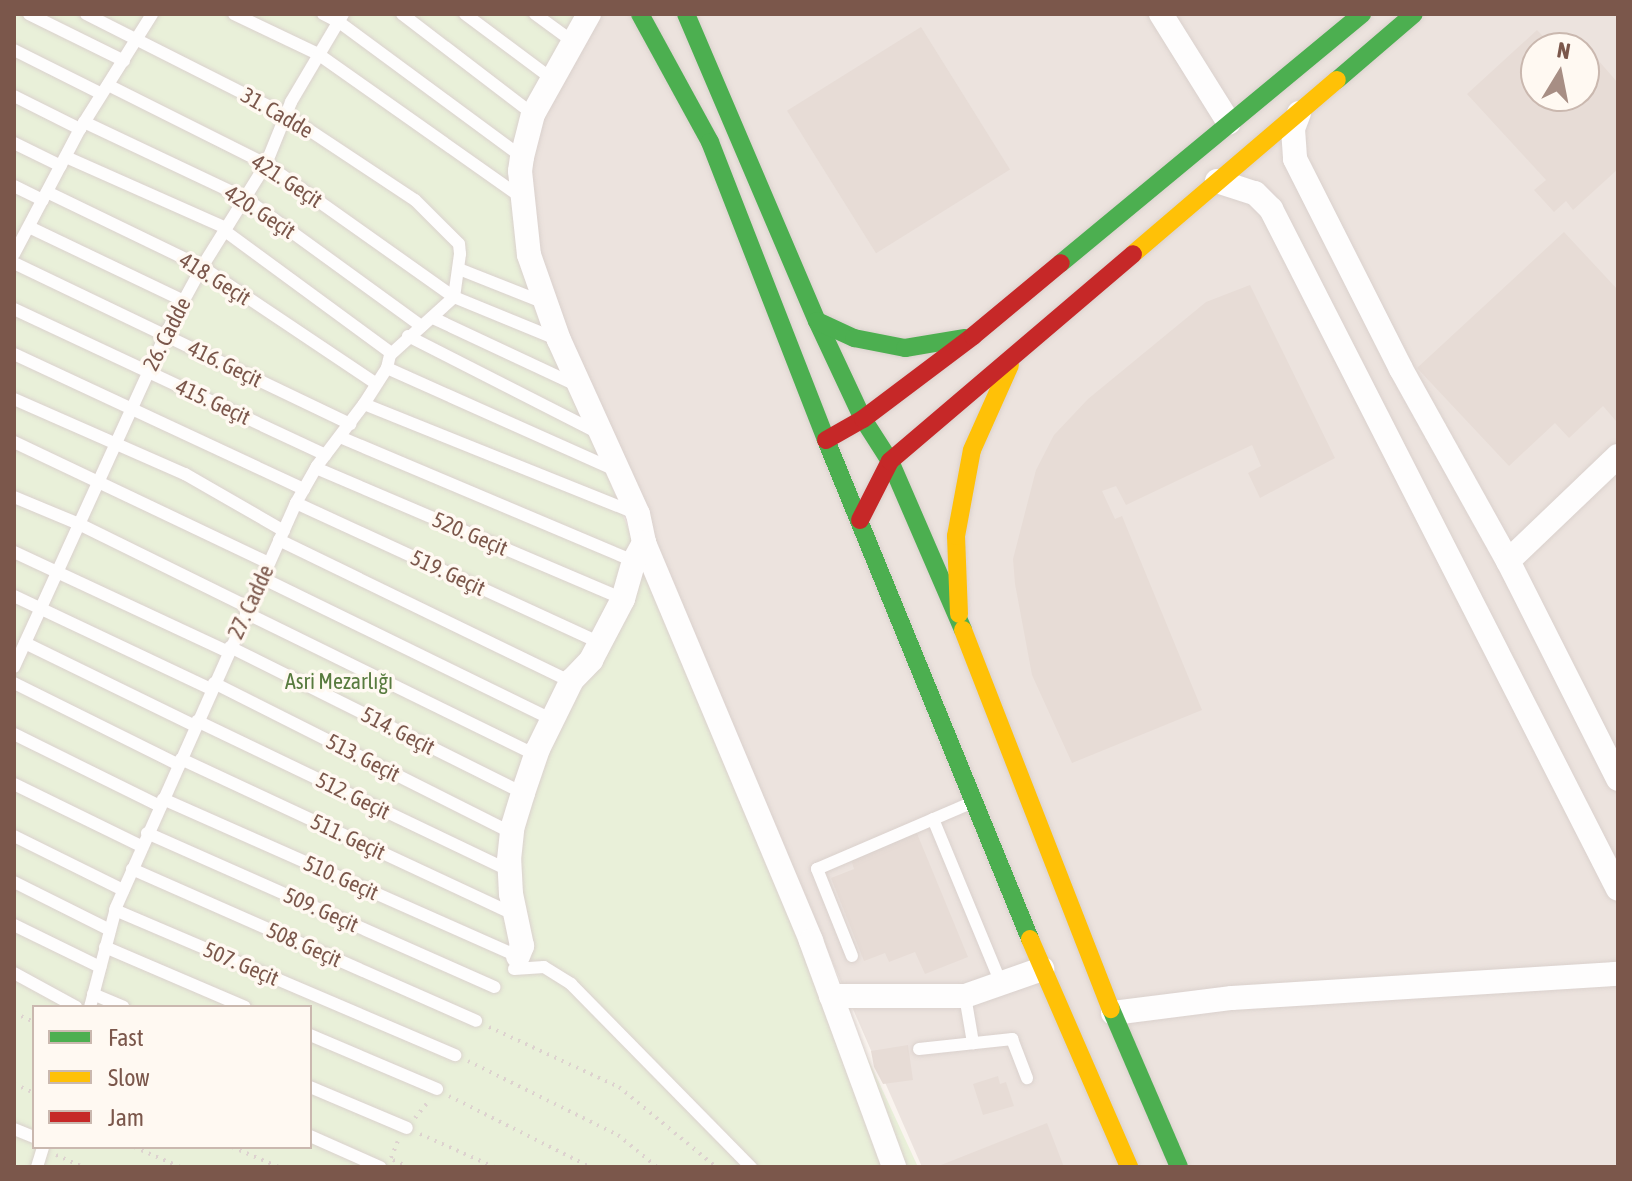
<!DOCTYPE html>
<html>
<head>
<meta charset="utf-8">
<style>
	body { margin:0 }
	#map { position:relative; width:1632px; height:1181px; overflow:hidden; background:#faf4ef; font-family:"Asap Condensed",sans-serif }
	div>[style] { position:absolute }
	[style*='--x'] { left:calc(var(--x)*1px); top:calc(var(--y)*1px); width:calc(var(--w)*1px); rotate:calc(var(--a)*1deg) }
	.industrial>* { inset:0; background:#ece3de }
	.green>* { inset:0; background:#e9f0d9 }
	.building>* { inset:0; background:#e7dcd6; transform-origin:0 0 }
	.path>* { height:4px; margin-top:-2px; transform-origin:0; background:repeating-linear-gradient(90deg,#ddd2cf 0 2px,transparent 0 8px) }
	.roads { filter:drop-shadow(0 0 2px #dad1cd) drop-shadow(0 0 2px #dad1cd) }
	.lane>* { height:12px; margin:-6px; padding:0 6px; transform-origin:6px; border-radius:6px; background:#fefdfd }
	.street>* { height:24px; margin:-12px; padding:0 12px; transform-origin:12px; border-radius:12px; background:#fefdfd }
	.fast>* { height:18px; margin:-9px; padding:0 9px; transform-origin:9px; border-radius:9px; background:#4caf50 }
	.slow>* { height:18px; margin:-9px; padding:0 9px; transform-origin:9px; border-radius:9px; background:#ffc107 }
	.jam>* { height:18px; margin:-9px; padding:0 9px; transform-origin:9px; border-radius:9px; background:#c62828 }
	span { translate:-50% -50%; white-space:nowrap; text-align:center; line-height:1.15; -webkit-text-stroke:7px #fff9f2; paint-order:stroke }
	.street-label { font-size:22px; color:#7b574b }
	.park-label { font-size:22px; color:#587b3f }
	.frame { position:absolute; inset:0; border:16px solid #7b574b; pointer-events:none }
	.legend { position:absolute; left:32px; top:1005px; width:280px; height:144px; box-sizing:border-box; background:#fff9f2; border:2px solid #cab8af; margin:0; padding:10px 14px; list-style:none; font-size:24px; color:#7b574b }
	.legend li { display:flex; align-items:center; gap:16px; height:40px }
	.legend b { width:40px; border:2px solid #cab8af }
	.north { position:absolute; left:1520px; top:32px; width:80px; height:80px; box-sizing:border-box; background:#fff9f2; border:2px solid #cab8af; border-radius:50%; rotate:10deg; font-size:22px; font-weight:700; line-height:32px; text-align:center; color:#7b574b }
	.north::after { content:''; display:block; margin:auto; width:28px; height:36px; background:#a78e84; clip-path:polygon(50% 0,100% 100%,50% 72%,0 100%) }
</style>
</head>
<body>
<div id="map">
	<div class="industrial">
		<div style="clip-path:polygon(evenodd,596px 14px,1618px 14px,1618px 1167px,922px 1167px,523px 254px,523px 149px,596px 14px,1536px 48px,1584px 48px,1584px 96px,1536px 96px,1536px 48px)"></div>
	</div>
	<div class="green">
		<div style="clip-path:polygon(evenodd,14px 14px,596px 14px,517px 170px,594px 441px,631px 536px,716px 729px,918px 1167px,14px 1167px,14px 14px,34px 1007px,310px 1007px,310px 1147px,34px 1147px,34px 1007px)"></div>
	</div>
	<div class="building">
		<div style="left:921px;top:27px;width:168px;height:158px;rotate:58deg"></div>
		<div style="clip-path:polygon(1537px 30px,1554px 48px,1536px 48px,1536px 96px,1584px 96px,1584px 48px,1566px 48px,1578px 37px,1618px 83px,1618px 169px,1573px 210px,1566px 201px,1554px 212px,1534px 190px,1546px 180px,1467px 94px)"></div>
		<div style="clip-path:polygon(1564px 232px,1618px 290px,1618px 418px,1616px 421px,1603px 406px,1569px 438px,1555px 423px,1509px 466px,1417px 368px)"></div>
		<div style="clip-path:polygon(1250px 285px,1335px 458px,1260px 498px,1248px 473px,1261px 466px,1252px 445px,1126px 505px,1116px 486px,1102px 491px,1115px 519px,1122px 516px,1202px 710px,1072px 763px,1032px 675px,1015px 584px,1013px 559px,1036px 470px,1054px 435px,1088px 399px,1206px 302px)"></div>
		<div style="clip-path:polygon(916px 831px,968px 957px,925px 974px,915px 952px,889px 962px,885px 953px,864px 961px,831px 878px,854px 869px,850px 857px)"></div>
		<div style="clip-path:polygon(908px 1045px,913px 1080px,883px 1084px,874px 1067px,871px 1051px)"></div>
		<div style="clip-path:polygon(998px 1076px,1000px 1084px,1006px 1082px,1014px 1106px,983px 1115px,973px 1084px)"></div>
		<div style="clip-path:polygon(1047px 1123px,1064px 1167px,936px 1167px)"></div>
	</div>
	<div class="path">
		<div style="--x:14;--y:1013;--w:22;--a:24"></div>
		<div style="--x:489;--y:1027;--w:143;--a:24.8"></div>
		<div style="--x:619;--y:1087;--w:126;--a:39.5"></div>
		<div style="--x:468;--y:1061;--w:167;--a:26.3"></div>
		<div style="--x:618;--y:1135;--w:50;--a:39.4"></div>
		<div style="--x:14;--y:1084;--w:22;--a:24"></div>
		<div style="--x:449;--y:1096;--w:158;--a:26.7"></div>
		<div style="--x:415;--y:1118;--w:19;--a:-51"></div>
		<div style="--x:420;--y:1134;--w:81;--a:24"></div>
		<div style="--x:134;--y:1147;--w:50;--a:23.5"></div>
		<div style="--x:232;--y:1147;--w:51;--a:23.1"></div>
		<div style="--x:56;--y:1155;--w:30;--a:24"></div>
		<div style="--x:391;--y:1158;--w:18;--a:-68"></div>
		<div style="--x:393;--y:1160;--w:17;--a:25"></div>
	</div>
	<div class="roads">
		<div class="lane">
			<div style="--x:29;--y:14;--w:106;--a:26.3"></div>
			<div style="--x:86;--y:14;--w:226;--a:26.8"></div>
			<div style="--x:288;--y:116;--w:152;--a:33.5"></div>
			<div style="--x:415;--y:200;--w:62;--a:45"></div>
			<div style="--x:459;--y:244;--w:10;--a:84"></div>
			<div style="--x:460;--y:254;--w:43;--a:97.9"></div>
			<div style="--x:454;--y:297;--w:86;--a:137.8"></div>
			<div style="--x:390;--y:355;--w:13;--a:103"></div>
			<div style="--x:387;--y:368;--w:43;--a:122.6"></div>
			<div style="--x:364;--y:404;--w:78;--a:127.2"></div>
			<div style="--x:317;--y:466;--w:43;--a:119.6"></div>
			<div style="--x:296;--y:503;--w:443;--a:114"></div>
			<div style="--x:116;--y:908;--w:102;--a:104.7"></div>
			<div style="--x:234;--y:14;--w:93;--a:25.5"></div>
			<div style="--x:318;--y:54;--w:250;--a:35.2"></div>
			<div style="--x:323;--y:14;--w:18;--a:27"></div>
			<div style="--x:339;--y:22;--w:227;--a:36.4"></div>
			<div style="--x:402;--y:14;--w:165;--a:37.4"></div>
			<div style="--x:465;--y:14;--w:107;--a:36.7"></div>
			<div style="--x:535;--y:14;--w:46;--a:36.1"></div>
			<div style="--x:14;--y:50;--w:98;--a:26.6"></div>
			<div style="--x:108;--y:85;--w:177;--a:26.6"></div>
			<div style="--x:266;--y:164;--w:230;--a:35.3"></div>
			<div style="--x:454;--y:297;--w:113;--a:22.3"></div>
			<div style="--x:14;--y:96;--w:74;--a:26.6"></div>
			<div style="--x:84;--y:122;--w:178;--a:25.3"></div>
			<div style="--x:245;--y:198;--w:218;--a:36"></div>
			<div style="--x:14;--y:143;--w:52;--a:26.1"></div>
			<div style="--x:66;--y:157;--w:175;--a:23.9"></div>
			<div style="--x:14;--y:186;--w:32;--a:26"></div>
			<div style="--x:47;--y:192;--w:172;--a:25.8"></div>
			<div style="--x:202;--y:267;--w:207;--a:33.8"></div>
			<div style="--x:29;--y:227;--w:172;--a:25.5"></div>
			<div style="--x:225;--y:231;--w:206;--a:36.3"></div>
			<div style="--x:14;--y:254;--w:141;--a:-62.2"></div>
			<div style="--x:80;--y:129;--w:136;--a:-57.9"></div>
			<div style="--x:14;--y:263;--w:373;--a:25.6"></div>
			<div style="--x:459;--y:269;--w:92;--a:21.6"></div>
			<div style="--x:14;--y:309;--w:344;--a:25.1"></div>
			<div style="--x:433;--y:318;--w:160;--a:25.1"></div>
			<div style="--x:408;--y:336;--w:213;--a:27"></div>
			<div style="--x:14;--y:354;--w:320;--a:25"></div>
			<div style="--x:387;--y:368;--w:250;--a:24.1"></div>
			<div style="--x:14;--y:399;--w:187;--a:23.7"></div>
			<div style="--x:185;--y:474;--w:114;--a:29.9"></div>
			<div style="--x:364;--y:404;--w:292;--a:21.9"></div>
			<div style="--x:340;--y:437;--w:319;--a:22.9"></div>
			<div style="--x:14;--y:442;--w:282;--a:25.4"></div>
			<div style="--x:316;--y:468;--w:334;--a:23.1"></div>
			<div style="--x:14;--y:497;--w:70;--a:22.6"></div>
			<div style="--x:79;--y:524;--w:188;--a:26.2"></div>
			<div style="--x:296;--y:503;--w:335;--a:24.7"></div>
			<div style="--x:279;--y:540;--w:325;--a:25.9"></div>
			<div style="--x:14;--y:552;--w:236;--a:25"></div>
			<div style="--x:262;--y:578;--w:324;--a:26"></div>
			<div style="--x:14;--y:596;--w:218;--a:25.3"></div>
			<div style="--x:246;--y:613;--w:323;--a:26.1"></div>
			<div style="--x:25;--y:643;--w:189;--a:26"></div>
			<div style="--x:230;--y:647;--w:327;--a:26.5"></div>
			<div style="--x:14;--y:667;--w:365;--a:-65.5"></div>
			<div style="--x:165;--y:335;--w:77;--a:-61.4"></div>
			<div style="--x:202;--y:267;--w:121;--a:-58.1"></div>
			<div style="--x:266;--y:164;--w:67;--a:-68"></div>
			<div style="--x:291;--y:102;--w:102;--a:-59.4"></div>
			<div style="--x:14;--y:683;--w:184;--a:26.4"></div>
			<div style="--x:214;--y:683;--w:334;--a:26.7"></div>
			<div style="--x:197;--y:721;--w:347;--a:25.6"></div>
			<div style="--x:14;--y:734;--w:163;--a:26.3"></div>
			<div style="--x:181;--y:759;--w:369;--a:25"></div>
			<div style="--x:14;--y:784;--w:141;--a:26"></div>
			<div style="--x:163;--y:799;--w:388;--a:23.9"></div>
			<div style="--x:933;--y:819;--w:178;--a:67.5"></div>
			<div style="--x:147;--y:833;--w:380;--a:23.9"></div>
			<div style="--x:14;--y:836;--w:122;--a:26.4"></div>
			<div style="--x:132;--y:869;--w:376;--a:23.8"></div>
			<div style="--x:14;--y:882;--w:107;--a:26.6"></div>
			<div style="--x:115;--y:910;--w:370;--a:23.1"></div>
			<div style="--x:14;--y:925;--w:96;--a:26"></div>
			<div style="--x:105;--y:947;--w:152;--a:23.2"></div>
			<div style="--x:852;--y:956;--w:94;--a:-111.9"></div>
			<div style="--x:817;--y:869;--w:168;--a:-23.2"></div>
			<div style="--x:514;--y:969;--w:30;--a:-4"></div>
			<div style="--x:544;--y:967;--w:32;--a:32"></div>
			<div style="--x:571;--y:984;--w:257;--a:45.5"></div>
			<div style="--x:14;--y:973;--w:71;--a:28.7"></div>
			<div style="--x:93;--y:994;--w:33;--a:23"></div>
			<div style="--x:965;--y:996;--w:48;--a:80.3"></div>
			<div style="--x:310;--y:1035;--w:138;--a:23"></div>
			<div style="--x:919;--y:1049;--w:94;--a:-6.1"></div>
			<div style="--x:1012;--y:1039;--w:42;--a:69"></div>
			<div style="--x:310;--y:1087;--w:105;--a:22.9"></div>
			<div style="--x:14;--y:1129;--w:22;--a:22"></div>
			<div style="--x:310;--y:1136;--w:77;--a:23.9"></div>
			<div style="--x:37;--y:1167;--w:21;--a:-73"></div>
		</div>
		<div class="street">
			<div style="--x:589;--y:14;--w:115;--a:119.2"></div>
			<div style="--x:533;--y:114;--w:44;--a:104.3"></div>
			<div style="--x:522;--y:157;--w:14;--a:98"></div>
			<div style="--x:520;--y:171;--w:84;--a:83.9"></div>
			<div style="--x:529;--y:255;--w:90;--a:70.6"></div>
			<div style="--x:559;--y:340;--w:191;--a:65.6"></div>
			<div style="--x:638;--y:514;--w:30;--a:78"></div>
			<div style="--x:644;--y:543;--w:432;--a:67.2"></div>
			<div style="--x:811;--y:941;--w:241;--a:69.8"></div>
			<div style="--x:1161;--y:14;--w:128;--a:58"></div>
			<div style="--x:1299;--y:113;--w:17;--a:111"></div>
			<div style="--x:1293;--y:129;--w:30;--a:86"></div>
			<div style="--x:1295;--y:159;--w:235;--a:63.2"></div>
			<div style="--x:1401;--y:369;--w:220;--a:60.9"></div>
			<div style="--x:1508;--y:561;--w:244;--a:63.2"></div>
			<div style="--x:1217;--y:181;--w:40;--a:18"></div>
			<div style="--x:1255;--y:193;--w:23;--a:45"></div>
			<div style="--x:1271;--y:209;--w:763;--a:62.97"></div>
			<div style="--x:1508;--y:561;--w:152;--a:-43.7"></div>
			<div style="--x:518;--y:956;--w:11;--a:-68"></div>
			<div style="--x:522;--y:946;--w:53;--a:-101.9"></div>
			<div style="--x:511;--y:894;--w:34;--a:-93"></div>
			<div style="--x:509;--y:860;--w:31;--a:-84"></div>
			<div style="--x:512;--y:829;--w:38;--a:-73"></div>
			<div style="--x:523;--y:793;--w:46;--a:-71.2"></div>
			<div style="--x:538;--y:749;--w:77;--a:-63.8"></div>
			<div style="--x:572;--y:680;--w:28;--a:-46"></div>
			<div style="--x:591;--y:660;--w:69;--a:-62.3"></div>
			<div style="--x:623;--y:599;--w:40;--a:-74"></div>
			<div style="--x:634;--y:561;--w:21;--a:-61"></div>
			<div style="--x:831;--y:996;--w:134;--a:0"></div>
			<div style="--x:965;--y:996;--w:82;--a:-19.3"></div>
			<div style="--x:1113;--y:1013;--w:120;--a:-7.2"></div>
			<div style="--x:1232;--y:998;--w:387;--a:-3.6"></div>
		</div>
		<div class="fast">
			<div style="--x:640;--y:14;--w:146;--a:61.3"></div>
			<div style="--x:710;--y:142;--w:320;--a:68.7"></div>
			<div style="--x:826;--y:440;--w:539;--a:67.76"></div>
			<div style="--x:686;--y:14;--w:334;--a:66.9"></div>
			<div style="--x:817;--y:321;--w:108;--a:64.9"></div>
			<div style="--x:863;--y:419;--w:50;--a:57.3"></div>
			<div style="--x:890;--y:461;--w:184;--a:66.6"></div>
			<div style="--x:1337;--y:80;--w:101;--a:-40.6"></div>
			<div style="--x:1061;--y:263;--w:391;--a:-39.6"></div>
			<div style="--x:817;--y:321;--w:41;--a:24.7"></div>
			<div style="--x:854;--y:338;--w:52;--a:11.1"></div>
			<div style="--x:905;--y:348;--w:61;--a:-9.5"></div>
			<div style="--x:1111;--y:1009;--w:172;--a:66.7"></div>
		</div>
		<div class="slow">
			<div style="--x:1133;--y:254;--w:268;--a:-40.5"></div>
			<div style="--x:959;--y:614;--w:78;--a:-92.2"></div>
			<div style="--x:956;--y:536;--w:87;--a:-79.5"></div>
			<div style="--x:972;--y:450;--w:93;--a:-65.9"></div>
			<div style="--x:963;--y:630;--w:407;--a:68.7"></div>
			<div style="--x:1030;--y:939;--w:249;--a:66.5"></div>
		</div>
		<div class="jam">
			<div style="--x:826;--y:440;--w:43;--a:-29.6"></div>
			<div style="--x:863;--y:419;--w:138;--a:-37"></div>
			<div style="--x:973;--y:336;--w:114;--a:-39.7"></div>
			<div style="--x:860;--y:520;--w:66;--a:-63"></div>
			<div style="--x:890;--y:461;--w:319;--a:-40.4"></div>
		</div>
	</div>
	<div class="street-label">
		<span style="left:277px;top:113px;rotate:30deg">31. Cadde</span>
		<span style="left:287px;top:181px;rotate:33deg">421. Geçit</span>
		<span style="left:260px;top:212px;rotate:33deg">420. Geçit</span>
		<span style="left:215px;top:279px;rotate:32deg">418. Geçit</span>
		<span style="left:167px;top:334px;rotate:-63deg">26. Cadde</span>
		<span style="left:225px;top:364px;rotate:26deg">416. Geçit</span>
		<span style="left:213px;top:402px;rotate:25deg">415. Geçit</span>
		<span style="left:470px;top:534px;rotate:23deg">520. Geçit</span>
		<span style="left:448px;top:573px;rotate:25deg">519. Geçit</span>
		<span style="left:251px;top:602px;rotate:-65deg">27. Cadde</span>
		<span style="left:398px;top:731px;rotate:27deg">514. Geçit</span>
		<span style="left:363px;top:758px;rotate:27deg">513. Geçit</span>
		<span style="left:353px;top:796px;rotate:26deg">512. Geçit</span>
		<span style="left:348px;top:837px;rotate:25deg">511. Geçit</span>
		<span style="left:341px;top:878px;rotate:24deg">510. Geçit</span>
		<span style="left:321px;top:910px;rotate:24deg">509. Geçit</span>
		<span style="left:304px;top:945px;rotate:24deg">508. Geçit</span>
		<span style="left:241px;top:964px;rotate:23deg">507. Geçit</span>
	</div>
	<div class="park-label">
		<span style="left:339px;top:682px">Asri Mezarlığı</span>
	</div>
	<div class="frame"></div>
	<ul class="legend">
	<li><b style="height:10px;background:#4caf50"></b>Fast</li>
	<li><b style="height:10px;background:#ffc107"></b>Slow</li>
	<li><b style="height:10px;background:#c62828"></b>Jam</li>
	</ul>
	<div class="north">N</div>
</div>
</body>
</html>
